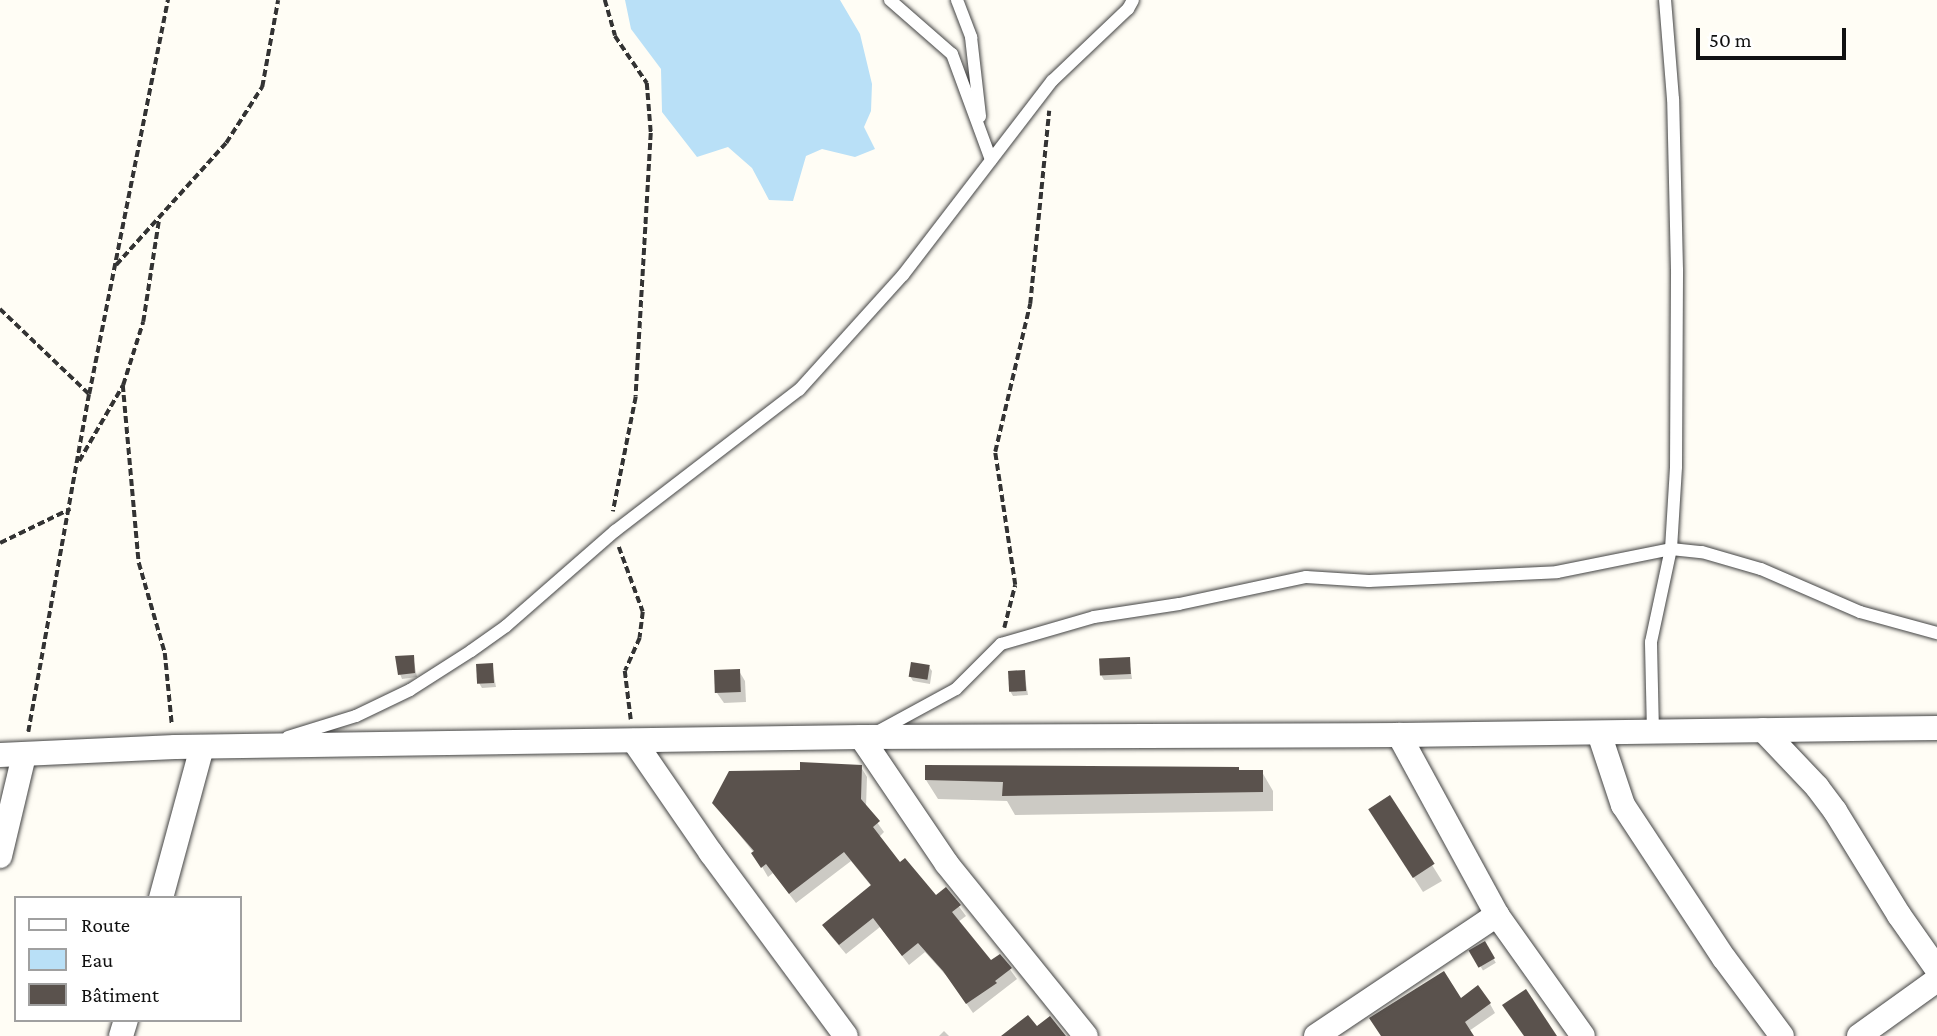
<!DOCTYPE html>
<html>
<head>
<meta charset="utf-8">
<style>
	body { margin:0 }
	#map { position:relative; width:1937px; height:1036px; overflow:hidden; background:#fffdf5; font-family:"Crimson Pro",serif }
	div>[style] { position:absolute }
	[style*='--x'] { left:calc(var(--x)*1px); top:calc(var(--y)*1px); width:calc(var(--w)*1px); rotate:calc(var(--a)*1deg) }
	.water>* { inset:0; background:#b9e0f7 }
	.shadow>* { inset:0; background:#0003; transform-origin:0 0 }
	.building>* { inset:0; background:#5a524d; transform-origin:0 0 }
	.path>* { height:3.5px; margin-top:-1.75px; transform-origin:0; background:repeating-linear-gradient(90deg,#333 0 7px,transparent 0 10.5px) }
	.roads { filter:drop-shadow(0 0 2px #444) drop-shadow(0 0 2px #444) }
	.lane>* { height:12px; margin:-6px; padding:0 6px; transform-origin:6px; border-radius:6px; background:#fff }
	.street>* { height:24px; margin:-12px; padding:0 12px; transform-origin:12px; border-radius:12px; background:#fff }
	span { translate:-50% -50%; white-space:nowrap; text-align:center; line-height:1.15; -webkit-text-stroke:7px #fff; paint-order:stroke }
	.legend { position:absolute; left:14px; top:896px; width:228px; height:126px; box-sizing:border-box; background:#fff; border:2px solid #a0a0a0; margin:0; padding:9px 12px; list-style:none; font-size:21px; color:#111 }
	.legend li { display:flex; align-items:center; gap:14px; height:35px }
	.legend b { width:35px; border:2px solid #a0a0a0 }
	.scale { position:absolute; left:1696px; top:28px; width:150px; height:32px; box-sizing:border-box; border:4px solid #111; border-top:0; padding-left:9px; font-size:21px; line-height:24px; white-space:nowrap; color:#111; -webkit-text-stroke:5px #fff; paint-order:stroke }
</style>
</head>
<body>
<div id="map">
	<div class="water">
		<div style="clip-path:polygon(625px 0,840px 0,860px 34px,872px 84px,871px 111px,864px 127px,875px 149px,855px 157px,822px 149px,806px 156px,793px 201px,769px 200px,752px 168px,728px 147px,697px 157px,662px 112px,661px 69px,631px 29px)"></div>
	</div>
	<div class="shadow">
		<div style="clip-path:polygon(413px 657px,417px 677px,402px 679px,400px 674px)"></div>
		<div style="clip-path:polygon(1129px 659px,1132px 679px,1104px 680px,1101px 675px)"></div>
		<div style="clip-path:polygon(492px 664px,496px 687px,482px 688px,479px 683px)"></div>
		<div style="clip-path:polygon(929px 667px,932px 671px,930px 684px,913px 681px,910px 676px)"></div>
		<div style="clip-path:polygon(739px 671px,745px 681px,746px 702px,724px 703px,717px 693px)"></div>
		<div style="clip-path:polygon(1024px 672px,1028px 695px,1013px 696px,1010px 691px)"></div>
		<div style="clip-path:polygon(861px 767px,867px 777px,866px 807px,884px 832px,879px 837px,900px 864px,935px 897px,946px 889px,966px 916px,958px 922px,991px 963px,1000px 956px,1017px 979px,973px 1013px,951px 981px,925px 952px,909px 965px,880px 927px,846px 954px,830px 935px,824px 925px,872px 887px,851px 861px,796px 903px,773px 873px,768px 877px,754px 853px,714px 803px,801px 772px)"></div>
		<div style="clip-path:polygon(1262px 772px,1273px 791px,1273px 811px,1015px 815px,1007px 801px,938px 799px,926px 780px)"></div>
		<div style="clip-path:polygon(1380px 825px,1432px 865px,1442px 881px,1423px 892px)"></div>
		<div style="left:1484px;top:943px;width:23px;height:15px;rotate:59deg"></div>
		<div style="clip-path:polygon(1460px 1000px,1490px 1004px,1495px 1013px,1469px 1031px,1472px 1036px,1382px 1036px)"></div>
		<div style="clip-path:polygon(944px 1031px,949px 1036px,939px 1036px)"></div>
	</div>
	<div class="building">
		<div style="clip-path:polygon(414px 655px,415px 673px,398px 675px,395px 656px)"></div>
		<div style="left:1130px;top:657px;width:17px;height:31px;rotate:87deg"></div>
		<div style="left:911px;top:662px;width:19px;height:15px;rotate:9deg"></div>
		<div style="left:493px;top:663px;width:20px;height:17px;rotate:87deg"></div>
		<div style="left:740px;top:669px;width:23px;height:26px;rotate:88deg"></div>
		<div style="left:1025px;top:670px;width:21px;height:17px;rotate:87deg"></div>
		<div style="clip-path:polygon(800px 762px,862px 765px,861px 799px,880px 821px,873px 827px,900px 862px,905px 858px,936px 895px,946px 887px,961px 905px,952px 912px,991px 960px,1000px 954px,1012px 968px,995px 981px,997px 983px,966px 1004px,943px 971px,918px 943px,902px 956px,873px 918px,839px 945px,822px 925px,871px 885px,844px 852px,789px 894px,766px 864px,761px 868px,751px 853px,754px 851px,712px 803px,729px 771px,800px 770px)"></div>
		<div style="clip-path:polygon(925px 765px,1239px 767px,1239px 770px,1263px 770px,1263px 792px,1002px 796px,1003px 782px,925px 780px)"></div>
		<div style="left:1390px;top:795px;width:82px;height:26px;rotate:57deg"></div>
		<div style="left:1485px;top:941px;width:20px;height:19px;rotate:60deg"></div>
		<div style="clip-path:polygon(1444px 971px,1461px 998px,1478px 985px,1491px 1003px,1465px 1022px,1474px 1036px,1381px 1036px,1369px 1018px)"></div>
		<div style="clip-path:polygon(1526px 989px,1557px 1036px,1524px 1036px,1502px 1005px)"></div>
		<div style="clip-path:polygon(1028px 1015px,1037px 1026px,1050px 1016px,1066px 1036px,1001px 1036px)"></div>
	</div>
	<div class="path">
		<div style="--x:605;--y:0;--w:37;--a:74"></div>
		<div style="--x:615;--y:36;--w:57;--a:55.8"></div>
		<div style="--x:647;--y:83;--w:50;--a:85.4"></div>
		<div style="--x:651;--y:133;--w:264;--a:93.3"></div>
		<div style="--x:636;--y:397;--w:117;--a:101.3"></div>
		<div style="--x:116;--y:265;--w:164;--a:-48"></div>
		<div style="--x:226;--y:143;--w:67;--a:-57.3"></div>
		<div style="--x:262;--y:87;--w:88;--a:-79.6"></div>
		<div style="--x:0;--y:309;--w:123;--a:43.7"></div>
		<div style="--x:123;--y:385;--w:179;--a:84.9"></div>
		<div style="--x:139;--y:563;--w:94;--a:73.9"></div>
		<div style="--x:165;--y:653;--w:71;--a:84.4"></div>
		<div style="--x:79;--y:461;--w:88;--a:-59.9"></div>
		<div style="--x:123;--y:385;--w:66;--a:-72.4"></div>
		<div style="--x:143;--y:322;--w:104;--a:-81.2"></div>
		<div style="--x:0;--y:543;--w:78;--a:-25.9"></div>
		<div style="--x:619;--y:547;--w:69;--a:69.7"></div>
		<div style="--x:643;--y:612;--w:26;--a:97"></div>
		<div style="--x:640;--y:638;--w:36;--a:114"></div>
		<div style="--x:625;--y:671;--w:49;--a:83"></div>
		<div style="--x:1004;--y:628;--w:44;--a:-75.7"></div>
		<div style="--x:1015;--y:585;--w:134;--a:-98.6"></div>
		<div style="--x:995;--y:452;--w:152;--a:-76.7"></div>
		<div style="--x:1030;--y:304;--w:194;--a:-84.4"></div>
		<div style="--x:28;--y:732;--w:343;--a:-79.8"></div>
		<div style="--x:89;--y:394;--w:402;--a:-78.7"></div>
	</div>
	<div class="roads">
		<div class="lane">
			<div style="--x:890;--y:0;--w:82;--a:41.1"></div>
			<div style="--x:952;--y:54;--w:113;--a:69.8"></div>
			<div style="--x:957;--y:0;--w:40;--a:69"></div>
			<div style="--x:971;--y:37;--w:80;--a:83.5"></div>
			<div style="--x:877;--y:732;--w:90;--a:-28.6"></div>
			<div style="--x:956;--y:689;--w:64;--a:-45"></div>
			<div style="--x:1001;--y:644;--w:97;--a:-16.2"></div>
			<div style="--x:1094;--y:617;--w:86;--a:-8.7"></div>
			<div style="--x:1179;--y:604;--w:130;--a:-12"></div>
			<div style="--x:1306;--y:577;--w:63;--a:3.6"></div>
			<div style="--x:1369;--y:581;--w:188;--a:-2.7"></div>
			<div style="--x:1557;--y:572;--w:116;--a:-11.4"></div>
			<div style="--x:1671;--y:549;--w:31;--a:6"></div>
			<div style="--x:1702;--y:552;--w:61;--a:16.1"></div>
			<div style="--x:1761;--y:569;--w:108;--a:23.5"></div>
			<div style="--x:1860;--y:612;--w:80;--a:15.3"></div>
			<div style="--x:1653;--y:732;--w:90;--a:-91.3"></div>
			<div style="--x:1651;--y:642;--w:95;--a:-77.9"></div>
			<div style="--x:1671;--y:549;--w:82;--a:-86.5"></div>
			<div style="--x:1676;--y:467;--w:197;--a:-89.7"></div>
			<div style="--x:1677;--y:270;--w:171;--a:-91.3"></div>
			<div style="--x:1673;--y:99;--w:99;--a:-94.6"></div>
			<div style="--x:288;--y:737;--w:71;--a:-17.2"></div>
			<div style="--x:356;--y:716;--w:60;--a:-25.7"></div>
			<div style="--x:410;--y:690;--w:72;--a:-32.6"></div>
			<div style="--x:471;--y:651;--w:43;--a:-35.5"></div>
			<div style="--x:506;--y:626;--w:145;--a:-41.1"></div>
			<div style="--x:615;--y:531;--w:232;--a:-37.5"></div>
			<div style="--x:799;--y:390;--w:155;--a:-47.9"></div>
			<div style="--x:903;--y:275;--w:245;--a:-52.5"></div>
			<div style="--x:1052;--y:81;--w:105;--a:-43.5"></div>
			<div style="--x:1128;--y:9;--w:10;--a:-61"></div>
		</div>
		<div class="street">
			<div style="--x:1763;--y:730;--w:79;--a:46.5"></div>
			<div style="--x:1817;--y:787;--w:30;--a:53"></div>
			<div style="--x:1835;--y:811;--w:122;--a:58.4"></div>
			<div style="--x:1899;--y:915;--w:66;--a:54.9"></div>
			<div style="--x:1599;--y:733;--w:76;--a:71.6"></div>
			<div style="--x:1623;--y:805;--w:183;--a:56.6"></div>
			<div style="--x:1724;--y:958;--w:97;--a:53.4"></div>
			<div style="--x:1399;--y:735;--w:205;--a:61.4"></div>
			<div style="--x:1497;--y:915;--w:148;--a:54.6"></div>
			<div style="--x:861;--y:737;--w:153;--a:55.9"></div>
			<div style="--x:947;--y:864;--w:221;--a:51.1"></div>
			<div style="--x:634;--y:741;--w:136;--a:55.5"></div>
			<div style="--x:711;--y:853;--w:227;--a:53.6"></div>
			<div style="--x:0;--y:755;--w:175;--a:-2.6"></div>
			<div style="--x:175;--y:747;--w:686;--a:-0.84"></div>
			<div style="--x:861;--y:737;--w:538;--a:-0.21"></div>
			<div style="--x:1399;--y:735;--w:538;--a:-0.75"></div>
			<div style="--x:0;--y:856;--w:104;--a:-76.6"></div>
			<div style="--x:161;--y:898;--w:156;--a:-74.8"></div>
			<div style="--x:121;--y:1036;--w:17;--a:-73"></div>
			<div style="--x:1316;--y:1036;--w:218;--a:-33.8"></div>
			<div style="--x:1859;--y:1036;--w:96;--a:-35.7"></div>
		</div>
	</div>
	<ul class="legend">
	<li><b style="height:9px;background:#fff"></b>Route</li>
	<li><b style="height:19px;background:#b9e0f7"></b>Eau</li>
	<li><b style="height:19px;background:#5a524d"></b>Bâtiment</li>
	</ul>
	<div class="scale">50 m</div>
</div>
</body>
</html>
